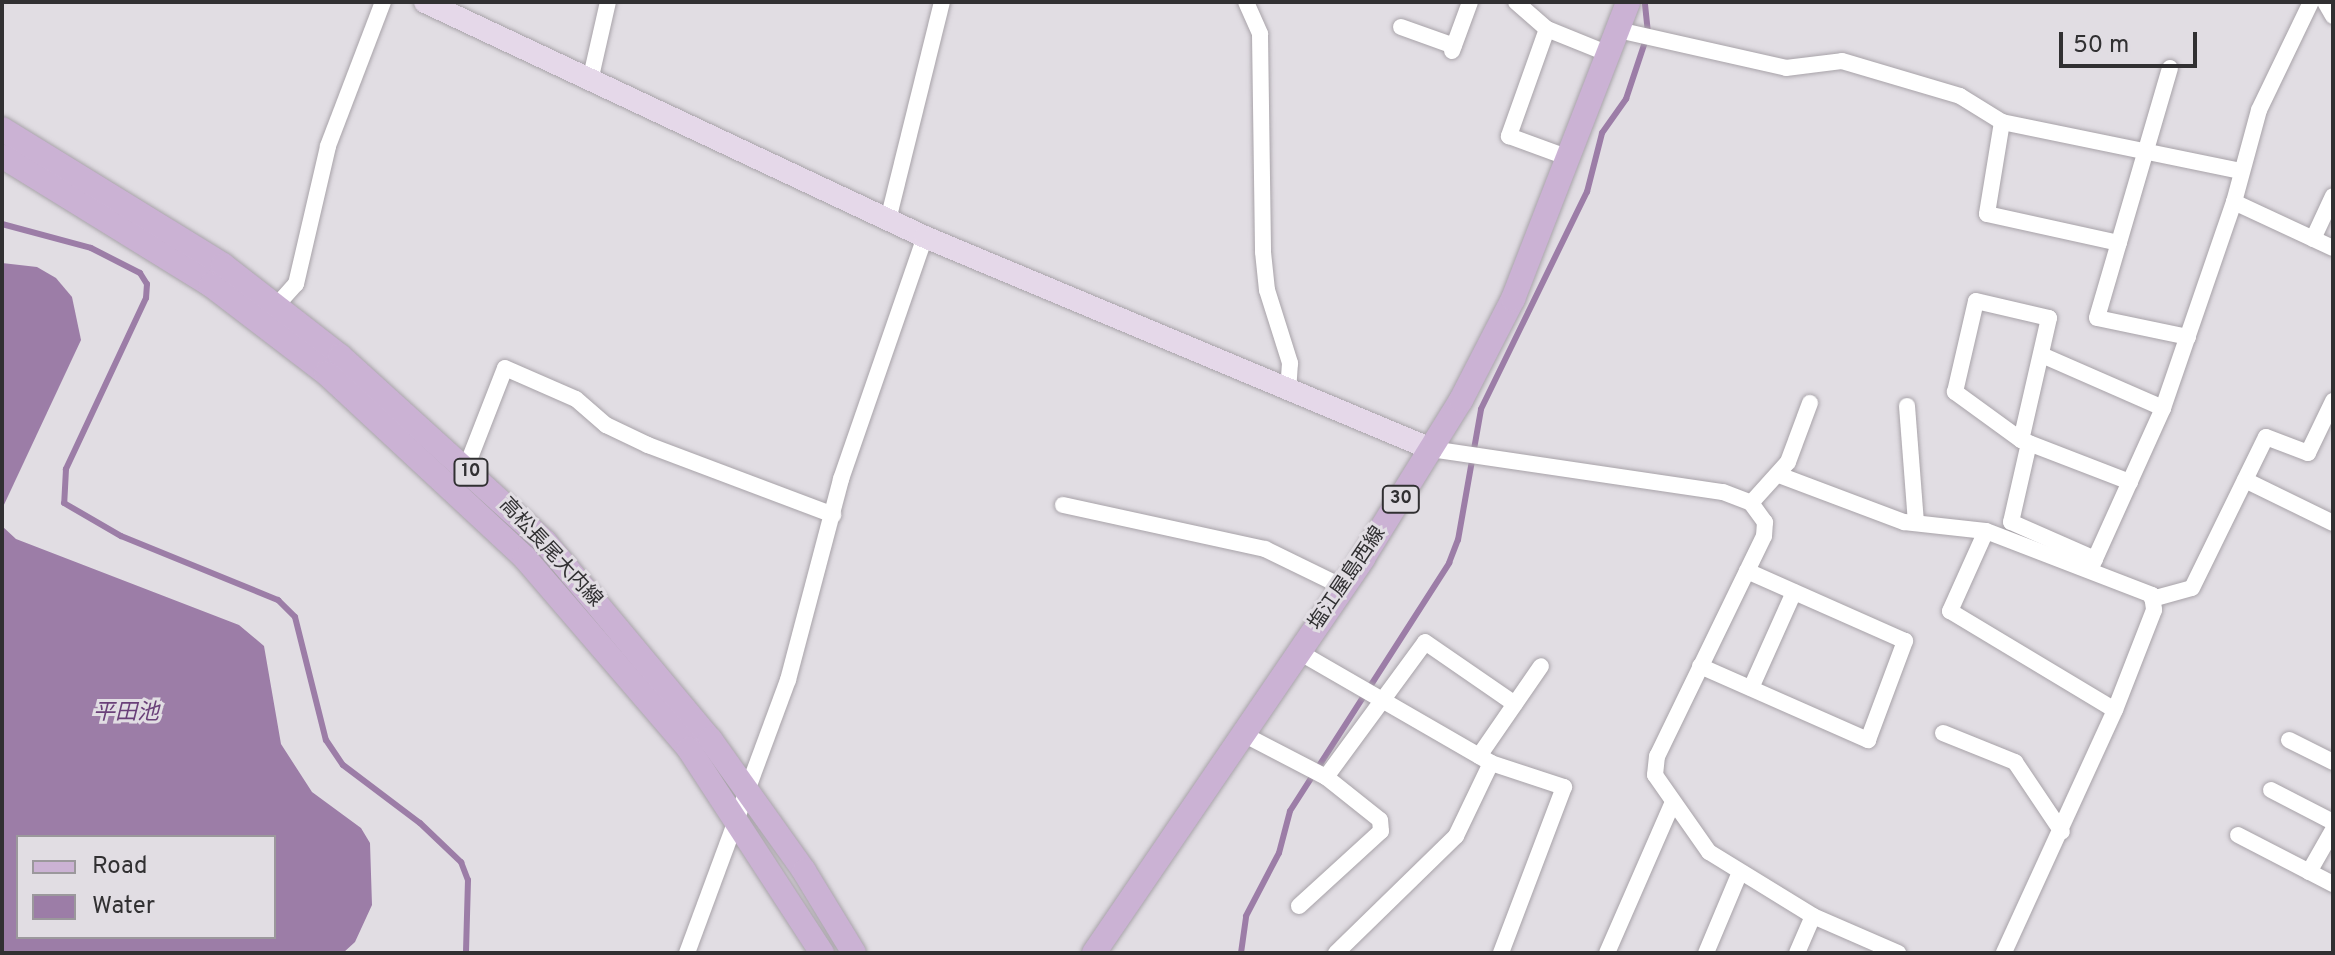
<!DOCTYPE html>
<html>
<head>
<meta charset="utf-8">
<style>
	body { margin:0 }
	#map { position:relative; width:2335px; height:955px; overflow:hidden; background:#e1dde3; font-family:Overpass,"Noto Sans JP",sans-serif }
	div>[style] { position:absolute }
	[style*='--x'] { left:calc(var(--x)*1px); top:calc(var(--y)*1px); width:calc(var(--w)*1px); rotate:calc(var(--a)*1deg) }
	.water>* { inset:0; background:#9c7da7 }
	.stream>* { height:6px; margin:-3px; padding:0 3px; transform-origin:3px; border-radius:3px; background:#9c7da7 }
	.roads { filter:drop-shadow(0 0 2px #a8a3a9) drop-shadow(0 0 2px #a8a3a9) }
	.street>* { height:16px; margin:-8px; padding:0 8px; transform-origin:8px; border-radius:8px; background:#fff }
	.secondary>* { height:22px; margin:-11px; padding:0 11px; transform-origin:11px; border-radius:11px; background:#e5d8e9 }
	.primary>* { height:24px; margin:-12px; padding:0 12px; transform-origin:12px; border-radius:12px; background:#cbb2d4 }
	span { translate:-50% -50%; white-space:nowrap; text-align:center; line-height:1.15; -webkit-text-stroke:6px #e1dde3; paint-order:stroke }
	.shield-label span { padding:2px 6px; background:#e1dde3; border:2px solid; border-radius:6px; -webkit-text-stroke-width:0 }
	.shield-label { font-size:18px; color:#313032; font-weight:700 }
	.street-label { font-size:20px; color:#313032 }
	.water-label { font-size:22px; color:#6a4079; font-style:italic }
	.frame { position:absolute; inset:0; border:4px solid #313032; pointer-events:none }
	.legend { position:absolute; left:16px; top:835px; width:260px; height:104px; box-sizing:border-box; background:#e1dde3; border:2px solid #9b989c; margin:0; padding:10px 14px; list-style:none; font-size:24px; color:#313032 }
	.legend li { display:flex; align-items:center; gap:16px; height:40px }
	.legend b { width:40px; border:2px solid #9b989c }
	.scale { position:absolute; left:2059px; top:32px; width:138px; height:36px; box-sizing:border-box; border:4px solid #313032; border-top:0; padding-left:10px; font-size:24px; line-height:28px; white-space:nowrap; color:#313032; -webkit-text-stroke:6px #e1dde3; paint-order:stroke }
</style>
</head>
<body>
<div id="map">
	<div class="water">
		<div style="clip-path:polygon(2px 263px,37px 267px,56px 278px,72px 297px,81px 340px,2px 509px)"></div>
		<div style="clip-path:polygon(evenodd,2px 526px,16px 539px,239px 625px,264px 646px,281px 744px,312px 792px,361px 828px,370px 843px,372px 905px,355px 942px,343px 953px,2px 953px,2px 526px,18px 837px,274px 837px,274px 937px,18px 937px,18px 837px)"></div>
	</div>
	<div class="stream">
		<div style="--x:2;--y:224;--w:92;--a:15.1"></div>
		<div style="--x:91;--y:248;--w:55;--a:27"></div>
		<div style="--x:140;--y:273;--w:13;--a:58"></div>
		<div style="--x:147;--y:284;--w:14;--a:94"></div>
		<div style="--x:146;--y:298;--w:189;--a:115.1"></div>
		<div style="--x:66;--y:469;--w:34;--a:93"></div>
		<div style="--x:64;--y:503;--w:66;--a:30.1"></div>
		<div style="--x:121;--y:536;--w:170;--a:22.2"></div>
		<div style="--x:278;--y:600;--w:24;--a:45"></div>
		<div style="--x:295;--y:617;--w:127;--a:75.9"></div>
		<div style="--x:326;--y:740;--w:30;--a:56"></div>
		<div style="--x:343;--y:765;--w:96;--a:37"></div>
		<div style="--x:420;--y:823;--w:57;--a:43.6"></div>
		<div style="--x:461;--y:862;--w:19;--a:69"></div>
		<div style="--x:468;--y:880;--w:73;--a:91.6"></div>
		<div style="--x:1241;--y:953;--w:37;--a:-82"></div>
		<div style="--x:1246;--y:916;--w:71;--a:-62.4"></div>
		<div style="--x:1279;--y:853;--w:43;--a:-75.3"></div>
		<div style="--x:1290;--y:811;--w:295;--a:-57.3"></div>
		<div style="--x:1449;--y:563;--w:25;--a:-69"></div>
		<div style="--x:1458;--y:540;--w:133;--a:-80"></div>
		<div style="--x:1481;--y:409;--w:242;--a:-64"></div>
		<div style="--x:1587;--y:192;--w:61;--a:-75.7"></div>
		<div style="--x:1602;--y:133;--w:42;--a:-54.8"></div>
		<div style="--x:1626;--y:99;--w:70;--a:-71.6"></div>
		<div style="--x:1648;--y:33;--w:31;--a:-96"></div>
	</div>
	<div class="roads">
		<div class="street">
			<div style="--x:1246;--y:2;--w:35;--a:66"></div>
			<div style="--x:1260;--y:34;--w:218;--a:89.2"></div>
			<div style="--x:1263;--y:252;--w:38;--a:84"></div>
			<div style="--x:1267;--y:290;--w:77;--a:72.5"></div>
			<div style="--x:1290;--y:363;--w:26;--a:94"></div>
			<div style="--x:1516;--y:2;--w:41;--a:41.1"></div>
			<div style="--x:1547;--y:29;--w:114;--a:109.6"></div>
			<div style="--x:1509;--y:136;--w:64;--a:20.1"></div>
			<div style="--x:2325;--y:2;--w:16;--a:60"></div>
			<div style="--x:1401;--y:27;--w:56;--a:19.7"></div>
			<div style="--x:1547;--y:29;--w:67;--a:22"></div>
			<div style="--x:1618;--y:30;--w:172;--a:12.7"></div>
			<div style="--x:1786;--y:68;--w:56;--a:-7.1"></div>
			<div style="--x:1842;--y:61;--w:123;--a:16.5"></div>
			<div style="--x:1960;--y:96;--w:49;--a:31.8"></div>
			<div style="--x:2002;--y:122;--w:243;--a:11.6"></div>
			<div style="--x:1452;--y:51;--w:52;--a:-69.8"></div>
			<div style="--x:2170;--y:68;--w:260;--a:106.3"></div>
			<div style="--x:2097;--y:318;--w:93;--a:11.8"></div>
			<div style="--x:590;--y:81;--w:81;--a:-77.2"></div>
			<div style="--x:2002;--y:122;--w:93;--a:99.3"></div>
			<div style="--x:1987;--y:214;--w:135;--a:12.4"></div>
			<div style="--x:2234;--y:202;--w:109;--a:24.9"></div>
			<div style="--x:888;--y:220;--w:225;--a:-76.1"></div>
			<div style="--x:2313;--y:239;--w:47;--a:-65.1"></div>
			<div style="--x:1976;--y:301;--w:75;--a:13.1"></div>
			<div style="--x:2049;--y:318;--w:125;--a:102.9"></div>
			<div style="--x:2021;--y:440;--w:82;--a:-144"></div>
			<div style="--x:1955;--y:392;--w:93;--a:-77"></div>
			<div style="--x:276;--y:306;--w:30;--a:-48"></div>
			<div style="--x:296;--y:284;--w:142;--a:-76.9"></div>
			<div style="--x:328;--y:146;--w:154;--a:-69.1"></div>
			<div style="--x:2044;--y:356;--w:130;--a:23.6"></div>
			<div style="--x:1907;--y:406;--w:116;--a:85.6"></div>
			<div style="--x:2021;--y:440;--w:117;--a:21.1"></div>
			<div style="--x:2029;--y:443;--w:81;--a:102.8"></div>
			<div style="--x:2011;--y:522;--w:92;--a:23.8"></div>
			<div style="--x:1431;--y:449;--w:295;--a:8.4"></div>
			<div style="--x:1723;--y:492;--w:30;--a:21"></div>
			<div style="--x:1751;--y:503;--w:24;--a:54"></div>
			<div style="--x:1765;--y:522;--w:14;--a:94"></div>
			<div style="--x:1764;--y:536;--w:245;--a:115.9"></div>
			<div style="--x:1657;--y:756;--w:19;--a:96"></div>
			<div style="--x:1655;--y:775;--w:94;--a:55"></div>
			<div style="--x:1709;--y:852;--w:122;--a:31.6"></div>
			<div style="--x:1813;--y:916;--w:93;--a:23.5"></div>
			<div style="--x:466;--y:468;--w:107;--a:-68.7"></div>
			<div style="--x:505;--y:368;--w:77;--a:23.6"></div>
			<div style="--x:576;--y:399;--w:40;--a:41"></div>
			<div style="--x:606;--y:425;--w:47;--a:25.5"></div>
			<div style="--x:648;--y:445;--w:198;--a:20.7"></div>
			<div style="--x:1779;--y:475;--w:134;--a:20.6"></div>
			<div style="--x:1904;--y:522;--w:82;--a:6.3"></div>
			<div style="--x:1986;--y:531;--w:178;--a:21.1"></div>
			<div style="--x:2152;--y:595;--w:15;--a:82"></div>
			<div style="--x:2154;--y:610;--w:107;--a:111.3"></div>
			<div style="--x:2115;--y:710;--w:267;--a:114.6"></div>
			<div style="--x:2245;--y:480;--w:98;--a:26"></div>
			<div style="--x:1751;--y:503;--w:55;--a:-47.9"></div>
			<div style="--x:1788;--y:462;--w:63;--a:-69.6"></div>
			<div style="--x:1063;--y:505;--w:207;--a:12.3"></div>
			<div style="--x:1265;--y:549;--w:87;--a:26"></div>
			<div style="--x:1986;--y:531;--w:88;--a:114.2"></div>
			<div style="--x:1950;--y:611;--w:192;--a:31"></div>
			<div style="--x:2090;--y:570;--w:178;--a:-65.7"></div>
			<div style="--x:2163;--y:408;--w:218;--a:-71"></div>
			<div style="--x:2234;--y:202;--w:95;--a:-74.8"></div>
			<div style="--x:2259;--y:110;--w:120;--a:-64.3"></div>
			<div style="--x:2152;--y:599;--w:41;--a:-15.4"></div>
			<div style="--x:2192;--y:588;--w:168;--a:-63.9"></div>
			<div style="--x:2266;--y:437;--w:45;--a:20.9"></div>
			<div style="--x:2308;--y:453;--w:58;--a:-64.3"></div>
			<div style="--x:1299;--y:652;--w:222;--a:30"></div>
			<div style="--x:1491;--y:763;--w:77;--a:18.2"></div>
			<div style="--x:1564;--y:787;--w:178;--a:110.8"></div>
			<div style="--x:1700;--y:666;--w:184;--a:23.8"></div>
			<div style="--x:1868;--y:740;--w:106;--a:-69.5"></div>
			<div style="--x:1905;--y:641;--w:173;--a:-156.1"></div>
			<div style="--x:1751;--y:688;--w:105;--a:-65.9"></div>
			<div style="--x:1943;--y:733;--w:78;--a:21.9"></div>
			<div style="--x:2015;--y:762;--w:84;--a:56.1"></div>
			<div style="--x:1243;--y:734;--w:93;--a:27.4"></div>
			<div style="--x:2289;--y:740;--w:49;--a:26.6"></div>
			<div style="--x:1479;--y:756;--w:109;--a:-55.4"></div>
			<div style="--x:2271;--y:790;--w:70;--a:27.3"></div>
			<div style="--x:2238;--y:835;--w:107;--a:27.3"></div>
			<div style="--x:2309;--y:872;--w:48;--a:-60.3"></div>
			<div style="--x:1299;--y:906;--w:111;--a:-42.4"></div>
			<div style="--x:1381;--y:831;--w:11;--a:-95"></div>
			<div style="--x:1380;--y:820;--w:69;--a:-141.5"></div>
			<div style="--x:1326;--y:777;--w:167;--a:-53.7"></div>
			<div style="--x:1425;--y:642;--w:109;--a:34.6"></div>
			<div style="--x:687;--y:953;--w:291;--a:-69.7"></div>
			<div style="--x:788;--y:680;--w:208;--a:-75.2"></div>
			<div style="--x:841;--y:479;--w:256;--a:-70.9"></div>
			<div style="--x:1336;--y:953;--w:168;--a:-44.3"></div>
			<div style="--x:1456;--y:836;--w:81;--a:-64.4"></div>
			<div style="--x:1607;--y:953;--w:165;--a:-66.4"></div>
			<div style="--x:1706;--y:953;--w:88;--a:-67.2"></div>
			<div style="--x:1797;--y:953;--w:40;--a:-66.6"></div>
		</div>
		<div class="secondary">
			<div style="--x:425;--y:2;--w:552;--a:25.17"></div>
			<div style="--x:925;--y:237;--w:549;--a:22.73"></div>
		</div>
		<div class="primary">
			<div style="--x:2;--y:129;--w:259;--a:31.6"></div>
			<div style="--x:223;--y:265;--w:148;--a:37.9"></div>
			<div style="--x:340;--y:356;--w:277;--a:42.2"></div>
			<div style="--x:545;--y:542;--w:257;--a:50.1"></div>
			<div style="--x:710;--y:739;--w:162;--a:54.5"></div>
			<div style="--x:804;--y:871;--w:96;--a:58.6"></div>
			<div style="--x:2;--y:156;--w:246;--a:31.7"></div>
			<div style="--x:211;--y:285;--w:145;--a:37.4"></div>
			<div style="--x:326;--y:373;--w:272;--a:42.9"></div>
			<div style="--x:525;--y:558;--w:252;--a:49.3"></div>
			<div style="--x:689;--y:749;--w:244;--a:56.9"></div>
			<div style="--x:1094;--y:953;--w:478;--a:-55.7"></div>
			<div style="--x:1363;--y:558;--w:186;--a:-58.2"></div>
			<div style="--x:1461;--y:400;--w:114;--a:-62.8"></div>
			<div style="--x:1513;--y:299;--w:318;--a:-68.8"></div>
		</div>
	</div>
	<div class="shield-label">
		<span style="left:471px;top:472px">10</span>
		<span style="left:1401px;top:499px">30</span>
	</div>
	<div class="street-label">
		<span style="left:550px;top:553px;rotate:47deg">高松長尾大内線</span>
		<span style="left:1348px;top:579px;rotate:-56deg">塩江屋島西線</span>
	</div>
	<div class="water-label">
		<span style="left:126px;top:714px">平田池</span>
	</div>
	<div class="frame"></div>
	<ul class="legend">
	<li><b style="height:10px;background:#cbb2d4"></b>Road</li>
	<li><b style="height:22px;background:#9c7da7"></b>Water</li>
	</ul>
	<div class="scale">50 m</div>
</div>
</body>
</html>
